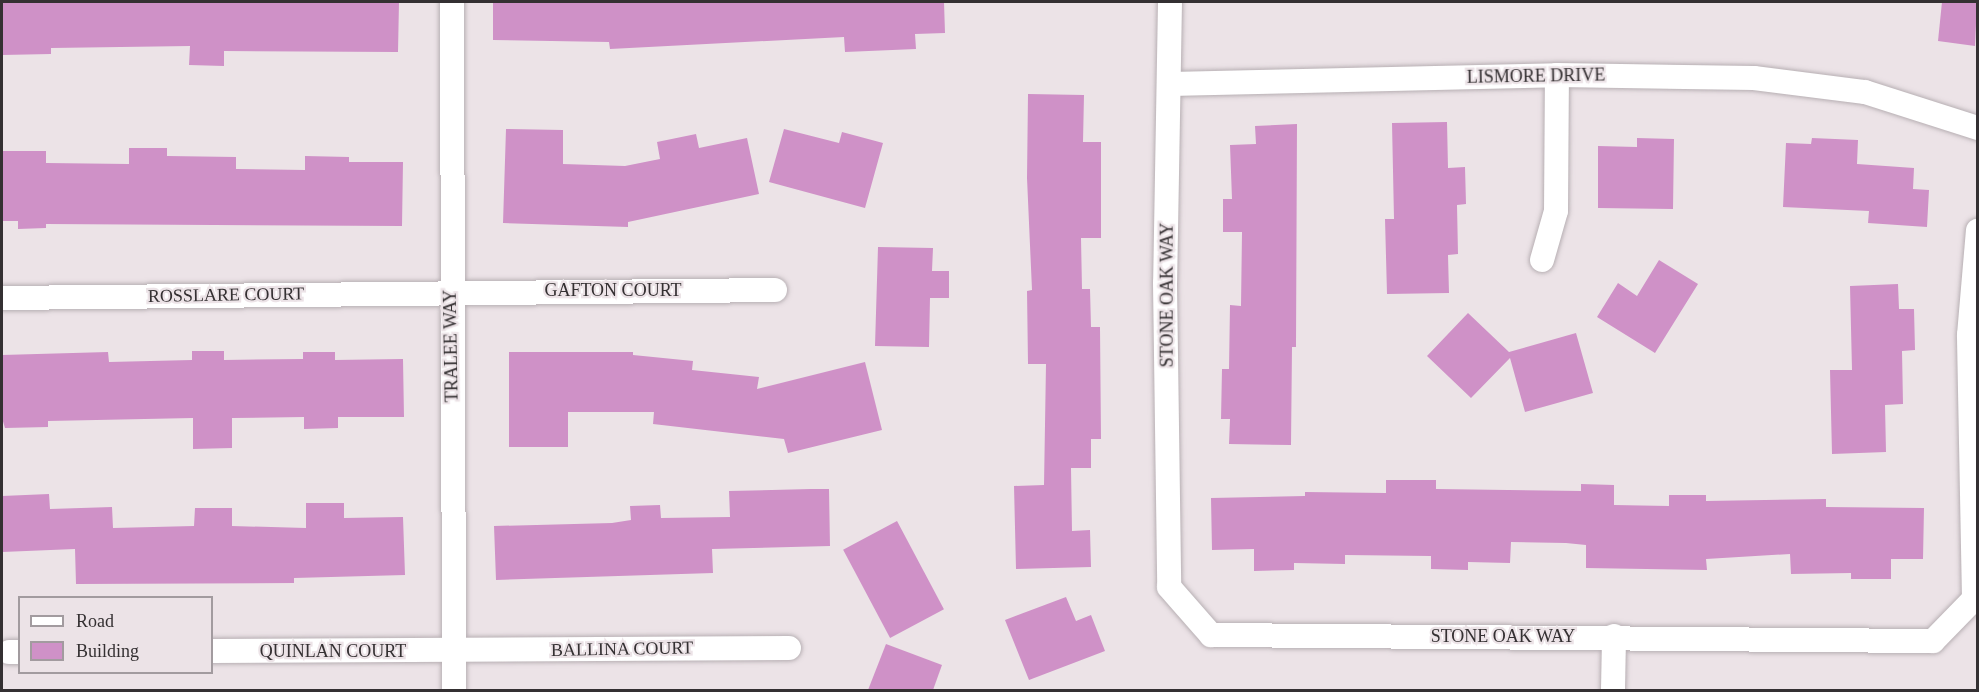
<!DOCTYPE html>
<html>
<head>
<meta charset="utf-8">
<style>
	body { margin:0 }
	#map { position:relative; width:1979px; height:692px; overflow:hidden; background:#ece3e7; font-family:"Times New Roman",serif }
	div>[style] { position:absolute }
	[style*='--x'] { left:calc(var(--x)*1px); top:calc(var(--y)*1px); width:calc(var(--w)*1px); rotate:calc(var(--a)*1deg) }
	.building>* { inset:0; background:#cf91c7; transform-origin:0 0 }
	.roads { filter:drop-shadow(0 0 2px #b7afb3) drop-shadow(0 0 2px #b7afb3) }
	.street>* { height:24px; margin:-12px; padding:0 12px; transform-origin:12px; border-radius:12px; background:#fff }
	span { translate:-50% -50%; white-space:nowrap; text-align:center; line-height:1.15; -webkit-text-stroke:4.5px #ece3e7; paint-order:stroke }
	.street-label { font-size:18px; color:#343032 }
	.frame { position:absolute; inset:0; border:3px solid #343032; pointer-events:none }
	.legend { position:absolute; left:18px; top:596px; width:195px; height:78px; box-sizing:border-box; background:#ece3e7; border:2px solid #a29b9f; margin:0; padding:8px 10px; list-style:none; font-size:18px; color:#343032 }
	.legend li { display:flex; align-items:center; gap:12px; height:30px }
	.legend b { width:30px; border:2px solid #a29b9f }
</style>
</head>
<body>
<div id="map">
	<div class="building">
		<div style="clip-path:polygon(2px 2px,399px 2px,398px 52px,224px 51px,224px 66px,189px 65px,190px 46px,51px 48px,51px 54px,2px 55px)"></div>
		<div style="clip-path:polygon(493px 2px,944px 2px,945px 33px,915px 34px,916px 49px,845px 52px,844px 37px,610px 49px,609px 42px,493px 40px)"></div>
		<div style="clip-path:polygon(1942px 2px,1977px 2px,1975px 46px,1938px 41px)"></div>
		<div style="clip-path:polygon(1028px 94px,1084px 95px,1083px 142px,1101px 142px,1101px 238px,1081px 238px,1082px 289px,1090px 289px,1091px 327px,1100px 327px,1101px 439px,1091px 439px,1091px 468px,1071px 468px,1072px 531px,1090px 530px,1091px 567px,1016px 569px,1014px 486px,1044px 485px,1046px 364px,1028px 364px,1027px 291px,1032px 290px,1027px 178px)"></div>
		<div style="clip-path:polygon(1447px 122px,1448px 168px,1465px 167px,1466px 204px,1457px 205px,1458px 254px,1448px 255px,1449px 293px,1387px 294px,1385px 219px,1394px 219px,1392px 123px)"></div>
		<div style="clip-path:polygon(1297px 124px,1296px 347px,1292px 347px,1291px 445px,1229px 444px,1230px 419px,1221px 419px,1222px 369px,1229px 369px,1230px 305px,1241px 306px,1242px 232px,1223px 232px,1223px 199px,1232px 199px,1230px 145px,1256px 144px,1255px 126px)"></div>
		<div style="clip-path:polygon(506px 129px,563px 130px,563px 164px,625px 166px,660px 159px,657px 142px,696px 134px,699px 148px,747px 138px,759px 194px,628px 222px,628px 227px,503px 223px)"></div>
		<div style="clip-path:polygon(784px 129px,839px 143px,842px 132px,883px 143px,865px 208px,769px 182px)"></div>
		<div style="clip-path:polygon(1637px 138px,1674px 139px,1673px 209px,1598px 208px,1598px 146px,1637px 147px)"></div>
		<div style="clip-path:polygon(1812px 138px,1858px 140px,1857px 164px,1914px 168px,1913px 189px,1929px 190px,1927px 227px,1868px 223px,1869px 211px,1783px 207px,1786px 143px,1811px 144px)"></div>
		<div style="clip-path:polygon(129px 148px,167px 148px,167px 156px,236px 157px,236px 169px,305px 170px,305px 156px,349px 157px,349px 162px,403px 162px,402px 226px,46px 224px,46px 228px,18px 229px,18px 221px,2px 221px,2px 151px,46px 151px,46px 163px,129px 164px)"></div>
		<div style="clip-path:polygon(878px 247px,933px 248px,932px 271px,949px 271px,949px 298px,930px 298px,929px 347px,875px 346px)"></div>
		<div style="clip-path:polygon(1659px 260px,1698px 284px,1655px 353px,1597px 317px,1618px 283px,1637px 296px)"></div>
		<div style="clip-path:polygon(1898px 284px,1899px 309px,1914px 309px,1915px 350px,1902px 351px,1903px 404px,1885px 405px,1886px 452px,1832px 454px,1830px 370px,1852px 370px,1850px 286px)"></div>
		<div style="clip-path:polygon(1468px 313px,1509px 352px,1576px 333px,1593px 393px,1525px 412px,1510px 358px,1471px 398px,1427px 356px)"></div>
		<div style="clip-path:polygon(192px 351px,224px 351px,224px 360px,303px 359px,303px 352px,335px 352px,335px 360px,403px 359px,404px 417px,338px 417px,338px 428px,304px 429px,304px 417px,232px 418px,232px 448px,193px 449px,193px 418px,48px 421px,48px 427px,5px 428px,2px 418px,2px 355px,108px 352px,109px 362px,192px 360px)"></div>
		<div style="clip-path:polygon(509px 352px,633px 352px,633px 355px,693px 361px,692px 370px,759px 377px,757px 389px,865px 362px,882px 430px,788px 453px,784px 439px,653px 424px,654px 412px,568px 412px,568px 447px,509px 447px)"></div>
		<div style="clip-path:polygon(1386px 480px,1436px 480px,1436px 489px,1581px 491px,1581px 484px,1614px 485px,1614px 505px,1669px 506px,1669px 495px,1706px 495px,1706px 501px,1826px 499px,1826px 507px,1924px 508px,1923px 559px,1891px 559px,1891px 579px,1851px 579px,1851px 573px,1791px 574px,1790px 554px,1706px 559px,1707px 570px,1586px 568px,1586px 545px,1566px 543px,1511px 542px,1510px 563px,1468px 562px,1468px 570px,1431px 569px,1431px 556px,1345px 555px,1345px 564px,1294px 563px,1294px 570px,1254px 571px,1254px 549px,1212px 550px,1211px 498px,1305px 496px,1305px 492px,1386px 493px)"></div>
		<div style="clip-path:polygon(811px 489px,829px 489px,830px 546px,712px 549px,713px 573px,496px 580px,494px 526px,612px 523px,631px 520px,630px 506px,660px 505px,661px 518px,730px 517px,729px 491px)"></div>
		<div style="clip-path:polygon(49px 494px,50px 509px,112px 507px,113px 528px,194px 526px,195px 508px,232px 508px,232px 526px,306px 528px,306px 503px,344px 503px,344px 518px,403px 517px,405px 575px,294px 578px,294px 583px,76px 584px,75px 549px,2px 552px,2px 496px)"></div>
		<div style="left:897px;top:521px;width:100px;height:61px;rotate:62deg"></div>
		<div style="clip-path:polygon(1066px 597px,1076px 621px,1091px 615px,1105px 651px,1029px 680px,1005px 620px)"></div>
		<div style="clip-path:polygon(886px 644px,942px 665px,933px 690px,868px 690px)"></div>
	</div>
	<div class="roads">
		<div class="street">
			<div style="--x:452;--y:2;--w:688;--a:89.83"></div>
			<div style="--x:1170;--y:2;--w:281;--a:91"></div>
			<div style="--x:1165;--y:283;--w:304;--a:89.2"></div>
			<div style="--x:1169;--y:587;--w:64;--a:48.8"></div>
			<div style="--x:1211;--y:635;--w:722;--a:0.48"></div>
			<div style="--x:1933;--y:641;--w:59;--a:-45.7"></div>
			<div style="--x:1974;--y:599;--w:264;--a:-91.1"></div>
			<div style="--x:1969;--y:335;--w:105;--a:-85.1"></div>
			<div style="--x:1170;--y:84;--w:387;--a:-1.3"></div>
			<div style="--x:1557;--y:75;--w:197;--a:0.9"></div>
			<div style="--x:1754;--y:78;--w:112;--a:7.2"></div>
			<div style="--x:1865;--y:92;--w:119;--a:17.7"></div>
			<div style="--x:1542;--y:260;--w:51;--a:-74.1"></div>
			<div style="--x:1556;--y:211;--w:136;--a:-89.6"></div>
			<div style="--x:2;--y:298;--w:773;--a:-0.59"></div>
			<div style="--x:212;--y:651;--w:577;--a:-0.3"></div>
			<div style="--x:9;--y:652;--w:11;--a:0"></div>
			<div style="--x:1613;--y:690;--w:54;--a:-88.9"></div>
		</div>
	</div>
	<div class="street-label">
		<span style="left:1536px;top:76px;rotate:-1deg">LISMORE DRIVE</span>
		<span style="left:613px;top:290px">GAFTON COURT</span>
		<span style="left:226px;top:295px;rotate:-1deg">ROSSLARE COURT</span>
		<span style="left:1167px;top:295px;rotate:-90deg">STONE OAK WAY</span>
		<span style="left:451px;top:346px;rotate:-91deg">TRALEE WAY</span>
		<span style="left:1503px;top:636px">STONE OAK WAY</span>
		<span style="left:622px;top:649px;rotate:-1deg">BALLINA COURT</span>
		<span style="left:333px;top:651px">QUINLAN COURT</span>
	</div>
	<div class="frame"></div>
	<ul class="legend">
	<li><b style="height:8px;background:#fff"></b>Road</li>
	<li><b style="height:16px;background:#cf91c7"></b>Building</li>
	</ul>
</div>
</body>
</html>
